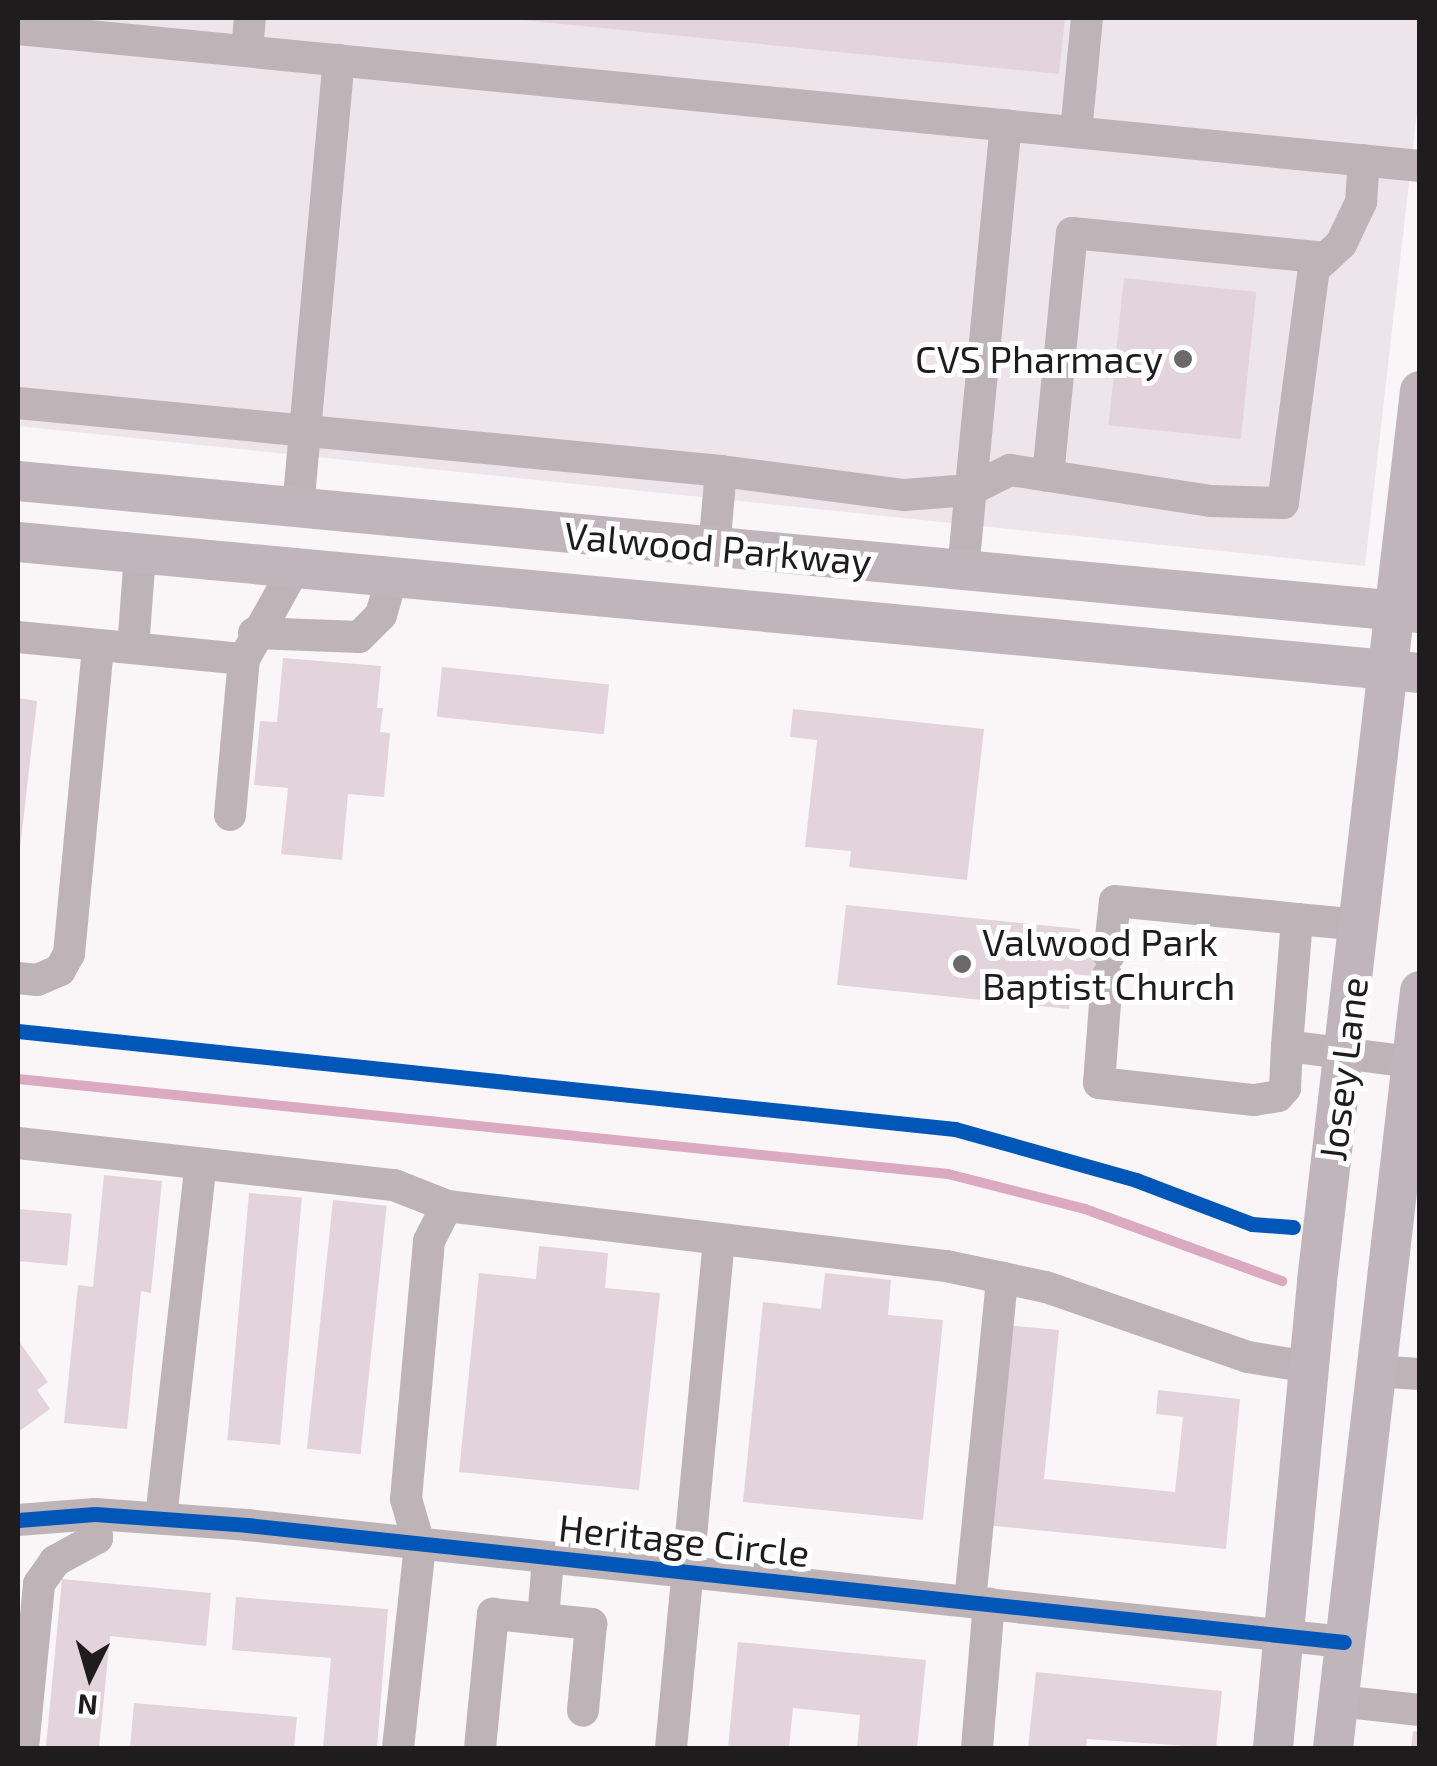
<!DOCTYPE html>
<html>
<head>
<meta charset="utf-8">
<style>
	body { margin:0 }
	#map { position:relative; width:1437px; height:1766px; overflow:hidden; background:#faf6f8; font-family:"Exo 2",sans-serif }
	div>[style] { position:absolute }
	[style*='--x'] { left:calc(var(--x)*1px); top:calc(var(--y)*1px); width:calc(var(--w)*1px); rotate:calc(var(--a)*1deg) }
	.built>* { inset:0; background:#ede5e9 }
	.stream>* { height:10px; margin:-5px; padding:0 5px; transform-origin:5px; border-radius:5px; background:#dba9c0 }
	.building>* { inset:0; background:#e3d3db; transform-origin:0 0 }
	.minor>* { height:32px; margin:-16px; padding:0 16px; transform-origin:16px; border-radius:16px; background:#beb4b7 }
	.major>* { height:40px; margin:-20px; padding:0 20px; transform-origin:20px; border-radius:20px; background:#bfb5bb }
	.cycleway>* { height:15px; margin:-7.5px; padding:0 7.5px; transform-origin:7.5px; border-radius:7.5px; background:#0057b8 }
	.dots>* { width:28px; height:28px; translate:-50% -50%; box-sizing:border-box; border:5px solid #fff; border-radius:50% }
	span { translate:-50% -50%; white-space:nowrap; text-align:center; line-height:1.15; -webkit-text-stroke:10px #fff; paint-order:stroke }
	.poi-label { font-size:38px; color:#1e1c1d }
	.right { translate:-100% -50%; text-align:right }
	.left { translate:0 -50%; text-align:left }
	.street-label { font-size:38px; color:#1e1c1d }
	.frame { position:absolute; inset:0; border:20px solid #1e1c1d; pointer-events:none }
	.north { position:absolute; left:40px; top:1626px; width:100px; height:100px; -webkit-text-stroke:8px #fff; paint-order:stroke; rotate:185deg; font-size:28px; font-weight:700; line-height:40px; text-align:center; color:#1e1c1d }
	.north::after { content:''; display:block; margin:auto; width:35px; height:45px; background:#1e1c1d; clip-path:polygon(50% 0,100% 100%,50% 72%,0 100%) }
</style>
</head>
<body>
<div id="map">
	<div class="built">
		<div style="clip-path:polygon(18px 18px,1419px 18px,1419px 95px,1365px 566px,18px 426px)"></div>
	</div>
	<div class="stream">
		<div style="--x:18;--y:1079;--w:935;--a:5.83"></div>
		<div style="--x:948;--y:1174;--w:141;--a:14.3"></div>
		<div style="--x:1085;--y:1209;--w:210;--a:20.1"></div>
	</div>
	<div class="building">
		<div style="clip-path:polygon(502px 18px,1065px 18px,1059px 74px)"></div>
		<div style="left:1124px;top:278px;width:133px;height:148px;rotate:6deg"></div>
		<div style="clip-path:polygon(283px 658px,381px 666px,377px 708px,383px 708px,380px 732px,390px 733px,384px 797px,348px 794px,342px 860px,281px 854px,288px 788px,254px 785px,260px 721px,277px 722px)"></div>
		<div style="left:442px;top:667px;width:168px;height:50px;rotate:6deg"></div>
		<div style="clip-path:polygon(18px 698px,37px 701px,20px 848px,18px 848px)"></div>
		<div style="clip-path:polygon(793px 709px,984px 729px,967px 880px,849px 867px,851px 851px,805px 847px,817px 740px,790px 737px)"></div>
		<div style="clip-path:polygon(846px 905px,1080px 929px,1078px 952px,1114px 955px,1112px 978px,1073px 974px,1069px 1009px,837px 985px)"></div>
		<div style="clip-path:polygon(104px 1175px,162px 1181px,151px 1293px,141px 1291px,127px 1429px,64px 1423px,78px 1285px,93px 1287px)"></div>
		<div style="left:249px;top:1193px;width:53px;height:248px;rotate:5deg"></div>
		<div style="left:333px;top:1200px;width:54px;height:250px;rotate:6deg"></div>
		<div style="left:18px;top:1209px;width:54px;height:52px;rotate:5deg"></div>
		<div style="clip-path:polygon(539px 1246px,608px 1253px,605px 1288px,660px 1293px,639px 1490px,459px 1472px,479px 1273px,536px 1279px)"></div>
		<div style="clip-path:polygon(825px 1273px,891px 1280px,888px 1315px,943px 1320px,923px 1520px,743px 1502px,763px 1302px,821px 1309px)"></div>
		<div style="clip-path:polygon(1005px 1325px,1059px 1330px,1044px 1479px,1175px 1492px,1183px 1417px,1156px 1414px,1158px 1390px,1240px 1399px,1226px 1549px,985px 1525px)"></div>
		<div style="clip-path:polygon(18px 1340px,48px 1382px,37px 1390px,50px 1409px,18px 1432px)"></div>
		<div style="clip-path:polygon(62px 1579px,211px 1593px,206px 1646px,110px 1636px,99px 1748px,46px 1746px)"></div>
		<div style="clip-path:polygon(236px 1597px,388px 1609px,377px 1748px,323px 1748px,331px 1658px,232px 1650px)"></div>
		<div style="clip-path:polygon(738px 1642px,926px 1660px,917px 1748px,857px 1748px,860px 1715px,793px 1708px,789px 1748px,728px 1748px)"></div>
		<div style="clip-path:polygon(1036px 1672px,1222px 1691px,1216px 1748px,1087px 1739px,1086px 1748px,1028px 1748px)"></div>
		<div style="clip-path:polygon(134px 1703px,297px 1717px,294px 1748px,130px 1748px)"></div>
		<div style="clip-path:polygon(1413px 1731px,1420px 1732px,1420px 1748px,1411px 1748px)"></div>
	</div>
	<div class="minor">
		<div style="--x:18;--y:29;--w:1409;--a:5.58"></div>
		<div style="--x:247;--y:51;--w:33;--a:-85"></div>
		<div style="--x:1076;--y:132;--w:115;--a:-84.5"></div>
		<div style="--x:18;--y:403;--w:706;--a:5.52"></div>
		<div style="--x:721;--y:471;--w:185;--a:7.5"></div>
		<div style="--x:904;--y:495;--w:66;--a:-4.3"></div>
		<div style="--x:970;--y:490;--w:45;--a:-26.6"></div>
		<div style="--x:1010;--y:470;--w:203;--a:8.8"></div>
		<div style="--x:1211;--y:501;--w:72;--a:1.6"></div>
		<div style="--x:1283;--y:503;--w:236;--a:-82.5"></div>
		<div style="--x:1314;--y:269;--w:37;--a:-43"></div>
		<div style="--x:1341;--y:244;--w:47;--a:-64.5"></div>
		<div style="--x:1361;--y:202;--w:42;--a:-85.9"></div>
		<div style="--x:1048;--y:476;--w:244;--a:-84.4"></div>
		<div style="--x:1072;--y:233;--w:255;--a:5.6"></div>
		<div style="--x:298;--y:508;--w:450;--a:-84.8"></div>
		<div style="--x:714;--y:549;--w:78;--a:-84.9"></div>
		<div style="--x:963;--y:570;--w:447;--a:-84.5"></div>
		<div style="--x:254;--y:633;--w:105;--a:2.2"></div>
		<div style="--x:359;--y:637;--w:31;--a:-45"></div>
		<div style="--x:381;--y:615;--w:37;--a:-74"></div>
		<div style="--x:18;--y:637;--w:227;--a:5.6"></div>
		<div style="--x:133;--y:648;--w:93;--a:-85.7"></div>
		<div style="--x:230;--y:815;--w:157;--a:-84.9"></div>
		<div style="--x:244;--y:659;--w:103;--a:-60.9"></div>
		<div style="--x:1297;--y:919;--w:63;--a:5.4"></div>
		<div style="--x:1109;--y:955;--w:54;--a:-83.7"></div>
		<div style="--x:1115;--y:901;--w:183;--a:5.6"></div>
		<div style="--x:1297;--y:919;--w:127;--a:94.5"></div>
		<div style="--x:1287;--y:1046;--w:134;--a:7.3"></div>
		<div style="--x:1107;--y:977;--w:106;--a:94.3"></div>
		<div style="--x:1099;--y:1083;--w:156;--a:6.3"></div>
		<div style="--x:1254;--y:1100;--w:24;--a:-9"></div>
		<div style="--x:1278;--y:1096;--w:11;--a:-49"></div>
		<div style="--x:1285;--y:1088;--w:42;--a:-87.3"></div>
		<div style="--x:18;--y:978;--w:19;--a:6"></div>
		<div style="--x:37;--y:980;--w:25;--a:-23"></div>
		<div style="--x:60;--y:970;--w:18;--a:-61"></div>
		<div style="--x:69;--y:954;--w:310;--a:-84.6"></div>
		<div style="--x:18;--y:1143;--w:378;--a:6.4"></div>
		<div style="--x:394;--y:1185;--w:57;--a:21.6"></div>
		<div style="--x:447;--y:1206;--w:503;--a:6.86"></div>
		<div style="--x:946;--y:1266;--w:102;--a:11.9"></div>
		<div style="--x:1046;--y:1287;--w:214;--a:19.1"></div>
		<div style="--x:1248;--y:1357;--w:62;--a:9.3"></div>
		<div style="--x:1373;--y:1371;--w:47;--a:3.7"></div>
		<div style="--x:161;--y:1518;--w:356;--a:-83.6"></div>
		<div style="--x:18;--y:1520;--w:77;--a:-4.5"></div>
		<div style="--x:95;--y:1514;--w:152;--a:4.1"></div>
		<div style="--x:247;--y:1525;--w:1103;--a:6.09"></div>
		<div style="--x:970;--y:1601;--w:325;--a:-84.3"></div>
		<div style="--x:543;--y:1619;--w:60;--a:-85.2"></div>
		<div style="--x:1338;--y:1701;--w:82;--a:6.3"></div>
		<div style="--x:23;--y:1748;--w:165;--a:-84.4"></div>
		<div style="--x:39;--y:1584;--w:28;--a:-55"></div>
		<div style="--x:55;--y:1561;--w:48;--a:-28.7"></div>
		<div style="--x:97;--y:1538;--w:24;--a:-95"></div>
		<div style="--x:398;--y:1748;--w:202;--a:-83.8"></div>
		<div style="--x:420;--y:1547;--w:50;--a:-106.3"></div>
		<div style="--x:406;--y:1499;--w:259;--a:-84.9"></div>
		<div style="--x:429;--y:1241;--w:39;--a:-63"></div>
		<div style="--x:480;--y:1748;--w:135;--a:-84.5"></div>
		<div style="--x:493;--y:1614;--w:99;--a:5.8"></div>
		<div style="--x:591;--y:1624;--w:87;--a:95.3"></div>
		<div style="--x:671;--y:1748;--w:511;--a:-84.61"></div>
		<div style="--x:977;--y:1748;--w:145;--a:-85.3"></div>
	</div>
	<div class="major">
		<div style="--x:18;--y:481;--w:1408;--a:5.38"></div>
		<div style="--x:18;--y:542;--w:1408;--a:5.34"></div>
		<div style="--x:1273;--y:1748;--w:469;--a:-84.6"></div>
		<div style="--x:1317;--y:1281;--w:896;--a:-83.4"></div>
		<div style="--x:1333;--y:1748;--w:762;--a:-83.44"></div>
	</div>
	<div class="cycleway">
		<div style="--x:18;--y:1031;--w:942;--a:5.97"></div>
		<div style="--x:955;--y:1129;--w:188;--a:15.7"></div>
		<div style="--x:1136;--y:1180;--w:124;--a:20.8"></div>
		<div style="--x:1252;--y:1224;--w:41;--a:4.2"></div>
		<div style="--x:18;--y:1520;--w:77;--a:-4.5"></div>
		<div style="--x:95;--y:1514;--w:152;--a:4.1"></div>
		<div style="--x:247;--y:1525;--w:1103;--a:6.09"></div>
	</div>
	<div class="dots">
		<div style="left:1183px;top:359px;background:#6b686a"></div>
		<div style="left:962px;top:964px;background:#6b686a"></div>
	</div>
	<div class="poi-label">
		<span class="right" style="left:1163px;top:359px">CVS Pharmacy</span>
		<span class="left" style="left:982px;top:964px">Valwood Park<br>Baptist Church</span>
	</div>
	<div class="street-label">
		<span style="left:718px;top:548px;rotate:5deg">Valwood Parkway</span>
		<span style="left:1343px;top:1069px;rotate:-83deg">Josey Lane</span>
		<span style="left:684px;top:1540px;rotate:6deg">Heritage Circle</span>
	</div>
	<div class="frame"></div>
	<div class="north">N</div>
</div>
</body>
</html>
